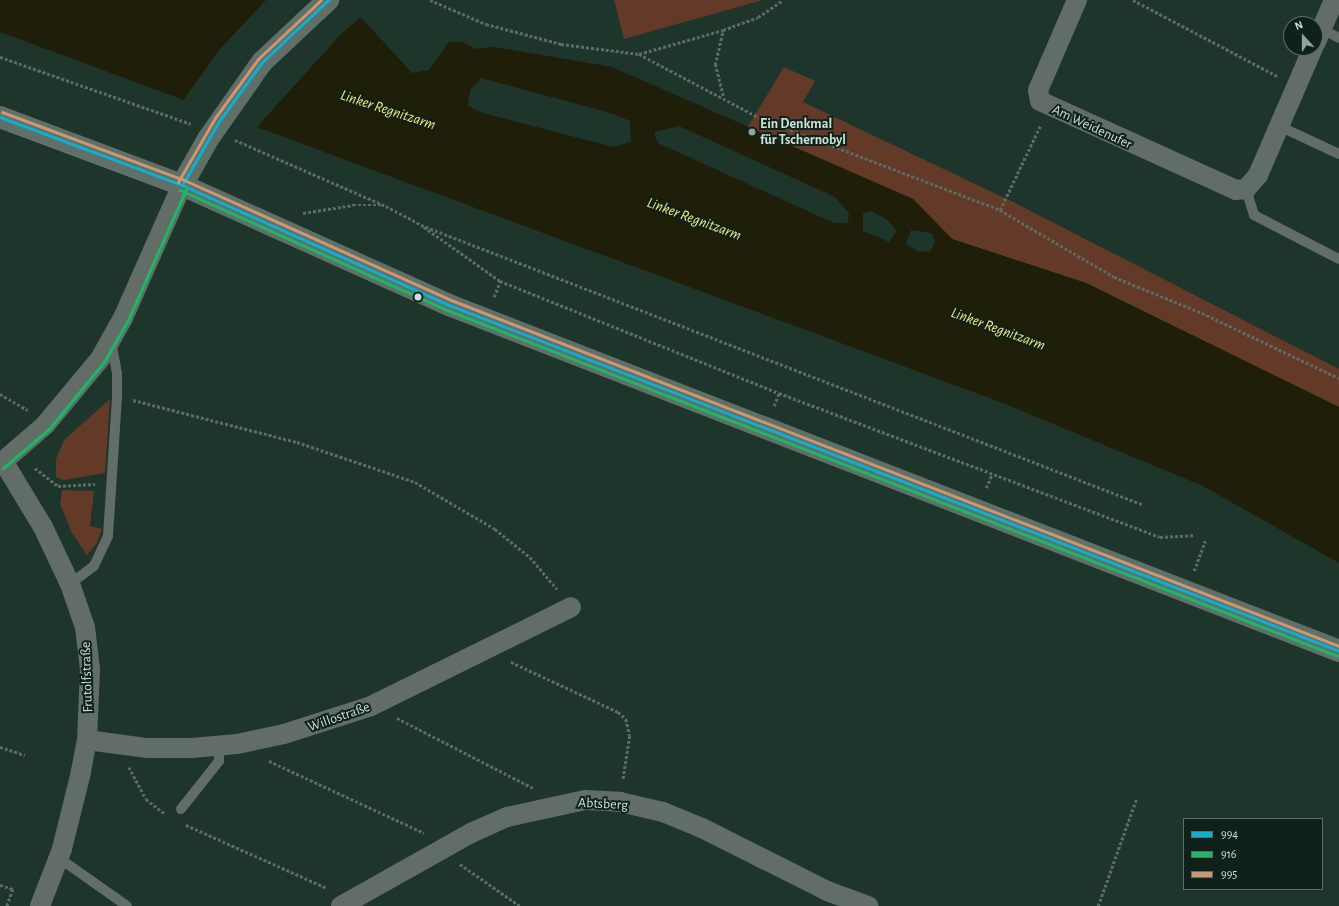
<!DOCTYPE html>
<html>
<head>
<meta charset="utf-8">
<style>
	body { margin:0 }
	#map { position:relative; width:1339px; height:906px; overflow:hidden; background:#1d352b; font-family:"Alegreya Sans",sans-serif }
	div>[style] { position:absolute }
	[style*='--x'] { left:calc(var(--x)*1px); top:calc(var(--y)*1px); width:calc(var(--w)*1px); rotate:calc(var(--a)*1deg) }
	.green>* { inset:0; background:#623a27 }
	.water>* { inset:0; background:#1f1e08 }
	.pier>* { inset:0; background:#1d352b }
	.path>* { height:2.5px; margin-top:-1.25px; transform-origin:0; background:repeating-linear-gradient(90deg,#5d6b64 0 3px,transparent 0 5px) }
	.lane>* { height:10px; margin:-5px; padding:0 5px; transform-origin:5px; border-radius:5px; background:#626d67 }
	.street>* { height:20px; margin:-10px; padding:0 10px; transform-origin:10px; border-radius:10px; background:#626d67 }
	.secondary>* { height:22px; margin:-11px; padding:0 11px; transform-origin:11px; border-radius:11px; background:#607068 }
	.secondary-bridge>* { height:22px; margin:-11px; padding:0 11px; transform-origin:11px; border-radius:11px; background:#607068 }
	.bus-1>* { height:3px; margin:-1.5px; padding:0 1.5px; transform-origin:1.5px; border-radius:1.5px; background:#0dafd3 }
	.bus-2>* { height:3px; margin:-1.5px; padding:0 1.5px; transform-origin:1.5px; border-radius:1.5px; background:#1ab867 }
	.bus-3>* { height:3px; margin:-1.5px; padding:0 1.5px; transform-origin:1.5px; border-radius:1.5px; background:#cd976f }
	.dots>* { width:11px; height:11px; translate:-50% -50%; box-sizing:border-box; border:2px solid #0f2119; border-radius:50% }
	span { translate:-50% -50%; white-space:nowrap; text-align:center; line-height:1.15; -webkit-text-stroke:4px #0f2119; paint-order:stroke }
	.poi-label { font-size:14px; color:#cae1d6; font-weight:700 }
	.left { translate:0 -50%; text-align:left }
	.street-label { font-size:14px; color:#cae1d6 }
	.water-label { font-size:15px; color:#f2e87f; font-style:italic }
	.legend { position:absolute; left:1183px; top:818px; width:140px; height:72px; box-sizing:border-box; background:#0f2119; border:1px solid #5a6e65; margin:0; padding:5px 7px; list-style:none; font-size:12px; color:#cae1d6 }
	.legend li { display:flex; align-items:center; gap:8px; height:20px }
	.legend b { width:20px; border:1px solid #5a6e65 }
	.north { position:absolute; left:1283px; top:16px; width:40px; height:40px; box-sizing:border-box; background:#0f2119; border:1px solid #5a6e65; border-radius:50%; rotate:339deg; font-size:11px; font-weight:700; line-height:16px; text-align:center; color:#cae1d6 }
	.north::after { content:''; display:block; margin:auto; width:14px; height:18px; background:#8da59a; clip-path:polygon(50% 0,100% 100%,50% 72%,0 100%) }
</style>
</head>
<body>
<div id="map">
	<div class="green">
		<div style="clip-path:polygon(614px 0,763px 0,624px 39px)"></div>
		<div style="clip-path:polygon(784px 67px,815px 81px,803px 102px,1015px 203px,1339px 369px,1339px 407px,1086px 283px,952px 239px,913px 199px,747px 128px)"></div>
		<div style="clip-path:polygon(110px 399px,105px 473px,64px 480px,56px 477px,56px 459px,64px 440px)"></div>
		<div style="clip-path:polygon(62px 490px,94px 491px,90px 526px,102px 529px,97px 543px,87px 555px,72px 533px,60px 504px)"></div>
	</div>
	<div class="water">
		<div style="clip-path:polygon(evenodd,0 0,345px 0,412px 73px,429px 70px,449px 42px,463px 42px,476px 49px,494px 47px,612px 67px,913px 199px,952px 239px,1086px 283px,1339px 407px,1339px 563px,1203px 486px,1003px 403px,0 32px,0 0,481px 78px,614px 114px,630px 121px,631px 142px,613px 147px,483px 113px,468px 106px,470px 90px,481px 78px,0 0,679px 126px,835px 197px,849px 213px,848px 223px,834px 223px,658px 143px,654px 132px,679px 126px,0 0,871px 211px,886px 219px,897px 231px,889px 242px,863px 231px,863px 213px,871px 211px,0 0,911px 230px,932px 233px,935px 243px,930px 252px,917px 251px,906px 244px,911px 230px)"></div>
	</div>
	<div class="pier">
		<div style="clip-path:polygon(266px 0,348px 0,363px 15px,342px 33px,255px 129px,182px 102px,220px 49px)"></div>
	</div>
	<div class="path">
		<div style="--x:430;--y:0;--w:61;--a:23.2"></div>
		<div style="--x:486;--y:24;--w:78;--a:14.9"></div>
		<div style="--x:561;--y:44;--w:79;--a:7.3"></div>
		<div style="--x:639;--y:54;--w:139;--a:27.9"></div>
		<div style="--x:762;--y:119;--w:255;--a:20.9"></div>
		<div style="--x:1000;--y:210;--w:132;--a:30.4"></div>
		<div style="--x:1114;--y:277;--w:95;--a:22.2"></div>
		<div style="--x:1202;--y:313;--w:152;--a:25.4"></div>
		<div style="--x:1133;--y:0;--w:163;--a:27.8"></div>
		<div style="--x:639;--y:54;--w:87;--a:-15.9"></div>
		<div style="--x:0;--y:57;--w:202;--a:19.3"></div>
		<div style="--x:723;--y:96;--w:32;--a:-104"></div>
		<div style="--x:715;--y:65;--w:36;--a:-77"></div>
		<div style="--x:723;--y:30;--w:37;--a:-20"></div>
		<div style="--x:758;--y:17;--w:30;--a:-34"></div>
		<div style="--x:235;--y:140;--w:165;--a:23.6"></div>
		<div style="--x:386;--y:206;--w:40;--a:28"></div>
		<div style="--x:421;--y:225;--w:775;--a:21.17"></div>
		<div style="--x:1000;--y:210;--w:93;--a:-64.5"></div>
		<div style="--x:303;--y:213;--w:51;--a:-9.1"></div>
		<div style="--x:353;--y:205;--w:30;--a:0"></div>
		<div style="--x:424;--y:227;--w:93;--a:35.4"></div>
		<div style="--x:500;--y:281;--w:301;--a:21.9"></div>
		<div style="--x:779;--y:393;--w:407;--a:20.7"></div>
		<div style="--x:1160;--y:537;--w:33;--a:-3"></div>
		<div style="--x:494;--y:297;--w:17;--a:-69"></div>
		<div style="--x:0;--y:394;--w:32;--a:30"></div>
		<div style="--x:133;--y:400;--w:169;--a:14.4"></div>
		<div style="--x:297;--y:442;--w:125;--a:18.7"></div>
		<div style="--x:415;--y:482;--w:93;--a:30.4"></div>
		<div style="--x:495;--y:529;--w:45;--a:38.7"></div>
		<div style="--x:530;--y:557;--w:42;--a:49.8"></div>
		<div style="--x:774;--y:406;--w:14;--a:-69"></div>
		<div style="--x:35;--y:468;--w:29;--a:38"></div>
		<div style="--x:58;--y:486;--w:37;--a:-3"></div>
		<div style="--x:986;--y:488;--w:15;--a:-67"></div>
		<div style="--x:1194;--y:571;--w:32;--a:-70"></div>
		<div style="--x:511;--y:662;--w:118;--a:25"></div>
		<div style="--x:618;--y:712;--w:11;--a:41"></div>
		<div style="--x:626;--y:719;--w:17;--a:77"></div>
		<div style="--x:630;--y:736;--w:45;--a:99"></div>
		<div style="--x:397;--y:718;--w:153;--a:27.2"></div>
		<div style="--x:0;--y:747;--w:26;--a:18"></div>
		<div style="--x:269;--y:761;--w:171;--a:24.9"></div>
		<div style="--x:129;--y:767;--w:36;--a:62"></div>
		<div style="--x:146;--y:799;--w:23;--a:38"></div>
		<div style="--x:186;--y:825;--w:154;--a:24.1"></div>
		<div style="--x:460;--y:864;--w:73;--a:35"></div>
		<div style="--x:0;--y:885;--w:14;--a:17"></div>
		<div style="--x:13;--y:889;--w:18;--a:109"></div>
		<div style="--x:1098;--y:906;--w:113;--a:-70.3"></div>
	</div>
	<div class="lane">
		<div style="--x:1322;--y:29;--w:19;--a:28"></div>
		<div style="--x:1279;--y:126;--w:66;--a:25"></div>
		<div style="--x:1246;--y:189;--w:27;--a:73"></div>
		<div style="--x:1254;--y:215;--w:96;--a:27.4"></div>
		<div style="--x:70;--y:584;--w:30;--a:-37"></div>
		<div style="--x:94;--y:566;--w:33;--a:-65"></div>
		<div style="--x:108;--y:536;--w:139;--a:-86.3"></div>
		<div style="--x:117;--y:397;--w:24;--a:-90"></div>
		<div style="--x:117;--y:373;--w:31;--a:-101"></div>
		<div style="--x:181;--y:809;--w:61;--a:-51.6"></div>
		<div style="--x:219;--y:761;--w:16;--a:-90"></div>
		<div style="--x:59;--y:858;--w:83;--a:35.2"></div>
	</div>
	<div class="street">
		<div style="--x:1077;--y:0;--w:98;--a:113.4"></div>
		<div style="--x:1038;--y:90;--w:11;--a:80"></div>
		<div style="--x:1040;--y:101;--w:215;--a:24.4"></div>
		<div style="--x:1236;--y:190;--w:10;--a:-6"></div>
		<div style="--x:1246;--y:189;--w:18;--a:-49"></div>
		<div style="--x:1258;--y:175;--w:138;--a:-66.6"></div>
		<div style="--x:1315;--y:44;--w:48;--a:-66.6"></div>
		<div style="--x:3;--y:461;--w:77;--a:58.8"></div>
		<div style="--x:43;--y:527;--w:63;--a:64.7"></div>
		<div style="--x:70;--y:584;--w:46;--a:70.8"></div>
		<div style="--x:85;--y:627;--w:42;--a:83.2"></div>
		<div style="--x:90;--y:669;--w:71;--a:92.4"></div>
		<div style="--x:87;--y:740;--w:33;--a:101"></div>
		<div style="--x:81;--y:772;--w:79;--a:103.9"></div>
		<div style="--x:62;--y:849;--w:61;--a:111.1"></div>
		<div style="--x:0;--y:464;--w:60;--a:-40.9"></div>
		<div style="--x:45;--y:425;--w:86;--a:-50.2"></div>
		<div style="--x:100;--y:359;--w:47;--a:-60.7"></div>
		<div style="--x:123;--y:318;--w:145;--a:-66.1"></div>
		<div style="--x:87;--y:740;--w:61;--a:7.6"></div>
		<div style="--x:147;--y:748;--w:45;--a:0"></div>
		<div style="--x:192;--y:748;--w:45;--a:-5.1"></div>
		<div style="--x:237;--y:744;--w:48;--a:-12"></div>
		<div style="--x:284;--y:734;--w:91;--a:-17.8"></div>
		<div style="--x:371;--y:706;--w:223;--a:-26.3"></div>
		<div style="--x:341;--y:906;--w:149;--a:-29.3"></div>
		<div style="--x:471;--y:833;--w:39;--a:-24"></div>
		<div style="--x:507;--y:817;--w:80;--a:-12.3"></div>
		<div style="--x:585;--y:800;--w:35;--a:3"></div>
		<div style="--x:620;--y:802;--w:44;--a:13.1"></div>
		<div style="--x:663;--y:812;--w:42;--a:22.3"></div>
		<div style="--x:702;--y:828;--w:140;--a:26.7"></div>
		<div style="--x:827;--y:891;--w:44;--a:20.1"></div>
	</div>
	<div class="secondary">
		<div style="--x:0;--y:117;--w:194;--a:20.5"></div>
		<div style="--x:182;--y:185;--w:293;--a:24.2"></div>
		<div style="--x:449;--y:305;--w:955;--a:21.24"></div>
		<div style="--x:182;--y:185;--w:53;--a:-60.5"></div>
	</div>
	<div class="secondary-bridge">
		<div style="--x:208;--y:139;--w:94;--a:-55"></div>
		<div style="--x:262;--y:62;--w:91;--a:-43.2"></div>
	</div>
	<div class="bus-1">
		<div style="--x:0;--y:117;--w:194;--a:20.5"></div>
		<div style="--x:182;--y:185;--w:293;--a:24.2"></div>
		<div style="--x:449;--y:305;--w:955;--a:21.24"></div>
		<div style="--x:182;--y:185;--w:74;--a:-60"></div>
		<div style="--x:219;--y:121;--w:73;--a:-53.9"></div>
		<div style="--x:262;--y:62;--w:91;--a:-43.2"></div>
	</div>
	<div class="bus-2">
		<div style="--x:180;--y:190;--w:293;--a:24.2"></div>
		<div style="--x:447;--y:310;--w:955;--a:21.24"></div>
		<div style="--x:3;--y:468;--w:60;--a:-40.3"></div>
		<div style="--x:49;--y:429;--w:87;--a:-50.6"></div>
		<div style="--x:104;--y:362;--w:48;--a:-60.3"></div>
		<div style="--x:128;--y:320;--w:145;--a:-66.1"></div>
	</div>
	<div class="bus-3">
		<div style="--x:2;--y:112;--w:194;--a:20.5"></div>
		<div style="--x:184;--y:180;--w:293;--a:24.2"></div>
		<div style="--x:451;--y:300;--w:953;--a:21.29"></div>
		<div style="--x:178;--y:182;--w:74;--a:-60"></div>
		<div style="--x:215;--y:118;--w:73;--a:-53.9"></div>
		<div style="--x:258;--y:59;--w:86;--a:-43.1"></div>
	</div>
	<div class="dots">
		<div style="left:752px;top:132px;background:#8da59a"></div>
		<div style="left:418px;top:297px;background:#cae1d6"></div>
	</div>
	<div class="poi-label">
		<span class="left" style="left:760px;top:132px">Ein Denkmal<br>für Tschernobyl</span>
	</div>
	<div class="street-label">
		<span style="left:1092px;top:127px;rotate:25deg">Am Weidenufer</span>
		<span style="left:87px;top:677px;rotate:-92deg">Frutolfstraße</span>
		<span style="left:339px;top:717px;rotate:-19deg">Willostraße</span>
		<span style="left:603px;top:804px;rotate:3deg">Abtsberg</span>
	</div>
	<div class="water-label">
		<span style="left:388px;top:110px;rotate:18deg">Linker Regnitzarm</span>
		<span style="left:694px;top:219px;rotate:20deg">Linker Regnitzarm</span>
		<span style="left:998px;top:329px;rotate:20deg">Linker Regnitzarm</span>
	</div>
	<ul class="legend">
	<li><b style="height:5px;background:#0dafd3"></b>994</li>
	<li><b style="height:5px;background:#1ab867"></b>916</li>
	<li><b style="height:5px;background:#cd976f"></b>995</li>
	</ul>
	<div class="north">N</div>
</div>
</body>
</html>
